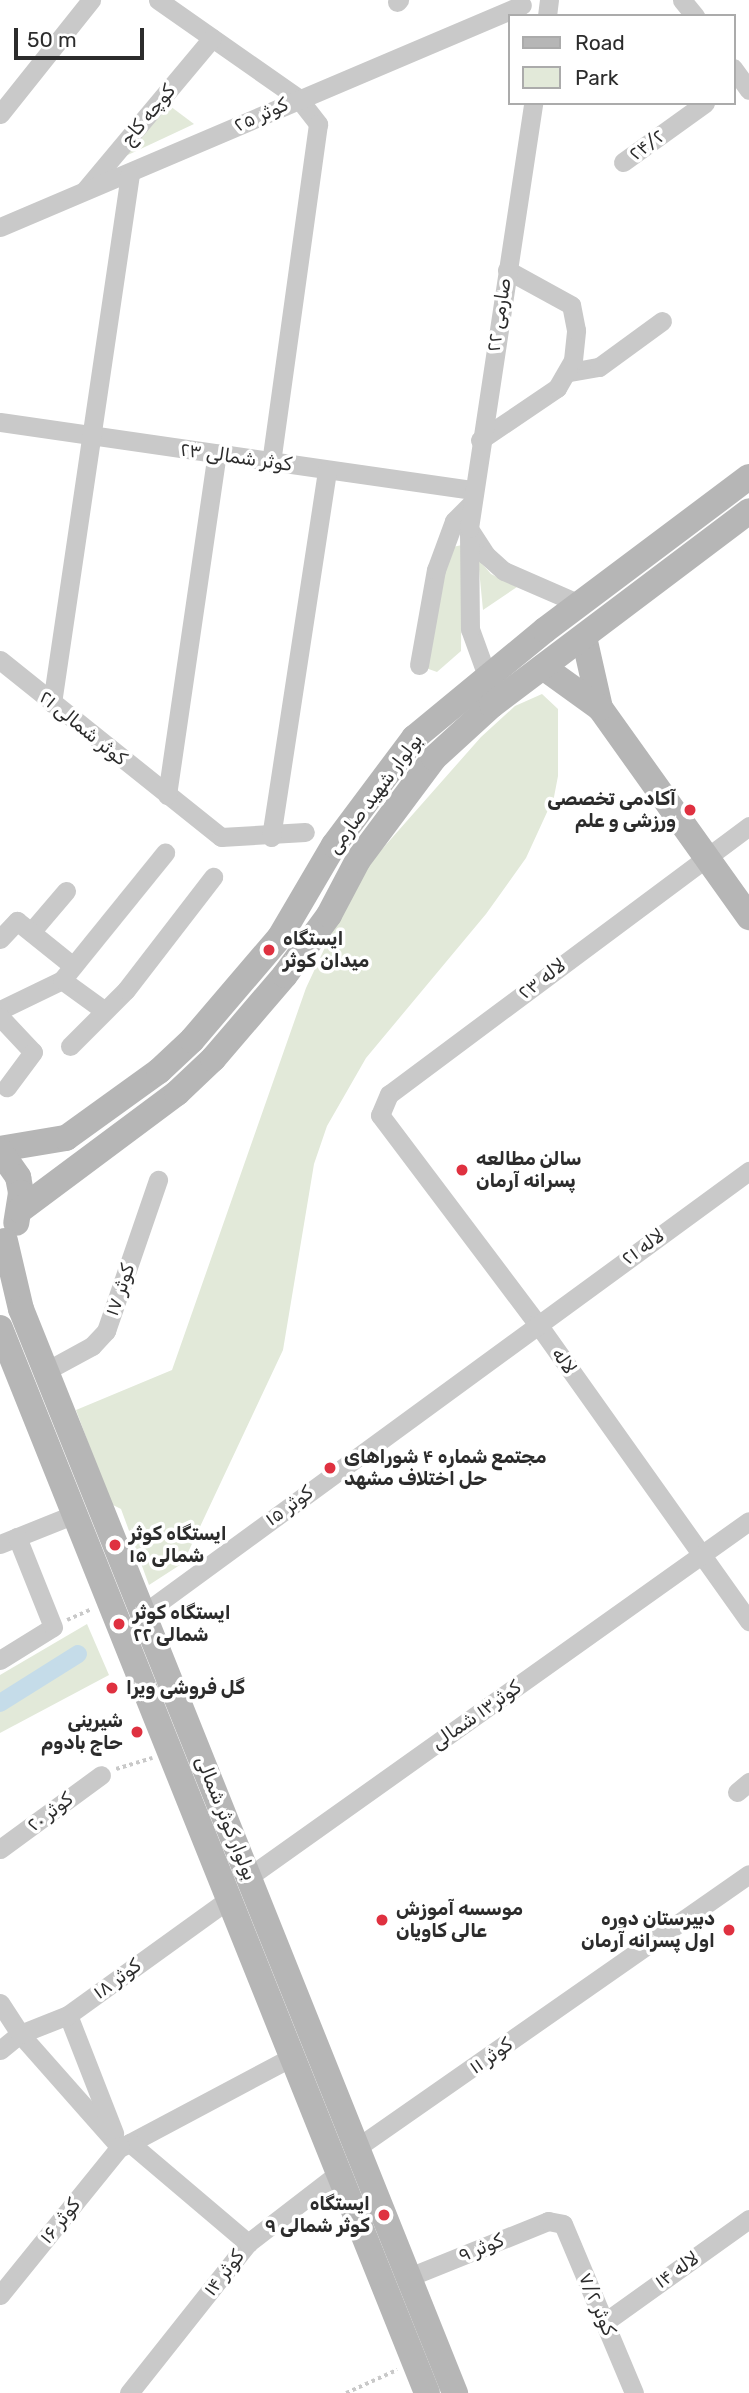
<!DOCTYPE html>
<html>
<head>
<meta charset="utf-8">
<style>
	body { margin:0 }
	#map { position:relative; width:749px; height:2393px; overflow:hidden; background:#fff; font-family:Rubik,Vazirmatn,sans-serif }
	div>[style] { position:absolute }
	[style*='--x'] { left:calc(var(--x)*1px); top:calc(var(--y)*1px); width:calc(var(--w)*1px); rotate:calc(var(--a)*1deg) }
	.green>* { inset:0; background:#e2e9d9 }
	.canal>* { height:18px; margin:-9px; padding:0 9px; transform-origin:9px; border-radius:9px; background:#c5dce9 }
	.path>* { height:3.5px; margin-top:-1.75px; transform-origin:0; background:repeating-linear-gradient(90deg,#c9c9c9 0 3.5px,transparent 0 7px) }
	.street>* { height:19px; margin:-9.5px; padding:0 9.5px; transform-origin:9.5px; border-radius:9.5px; background:#c9c9c9 }
	.secondary>* { height:26px; margin:-13px; padding:0 13px; transform-origin:13px; border-radius:13px; background:#b6b6b6 }
	.dots>* { width:19px; height:19px; translate:-50% -50%; box-sizing:border-box; border:4px solid #fff; border-radius:50% }
	span { translate:-50% -50%; white-space:nowrap; text-align:center; line-height:1.15; -webkit-text-stroke:7px #fff; paint-order:stroke }
	.street-label { font-size:19px; color:#2c2c2c }
	.poi-label { font-size:19px; color:#2c2c2c; font-weight:700 }
	.right { translate:-100% -50%; text-align:right }
	.left { translate:0 -50%; text-align:left }
	.legend { position:absolute; left:508px; top:14px; width:228px; height:91px; box-sizing:border-box; background:#fff; border:2px solid #ababab; margin:0; padding:9px 12px; list-style:none; font-size:21px; color:#2c2c2c }
	.legend li { display:flex; align-items:center; gap:14px; height:35px }
	.legend b { width:35px; border:2px solid #ababab }
	.scale { position:absolute; left:14px; top:28px; width:130px; height:32px; box-sizing:border-box; border:4px solid #2c2c2c; border-top:0; padding-left:9px; font-size:21px; line-height:24px; white-space:nowrap; color:#2c2c2c; -webkit-text-stroke:5px #fff; paint-order:stroke }
</style>
</head>
<body>
<div id="map">
	<div class="green">
		<div style="clip-path:polygon(166px 103px,194px 124px,117px 160px)"></div>
		<div style="clip-path:polygon(462px 545px,461px 651px,437px 672px,423px 667px,448px 548px)"></div>
		<div style="clip-path:polygon(478px 559px,491px 574px,517px 587px,483px 610px)"></div>
		<div style="clip-path:polygon(542px 694px,558px 709px,558px 776px,554px 797px,526px 858px,486px 914px,366px 1058px,327px 1126px,314px 1164px,283px 1350px,183px 1563px,149px 1585px,121px 1509px,111px 1504px,76px 1410px,172px 1370px,306px 988px,348px 898px,376px 856px,481px 737px,515px 706px)"></div>
		<div style="clip-path:polygon(87px 1624px,109px 1675px,0 1733px,0 1675px)"></div>
	</div>
	<div class="canal">
		<div style="--x:0;--y:1703;--w:92;--a:-32.1"></div>
	</div>
	<div class="path">
		<div style="--x:67;--y:1620;--w:27;--a:-24"></div>
		<div style="--x:116;--y:1769;--w:38;--a:-17"></div>
		<div style="--x:346;--y:2393;--w:56;--a:-24.3"></div>
	</div>
	<div class="street">
		<div style="--x:158;--y:0;--w:171;--a:35"></div>
		<div style="--x:298;--y:98;--w:33;--a:52"></div>
		<div style="--x:318;--y:124;--w:341;--a:97.9"></div>
		<div style="--x:682;--y:0;--w:21;--a:51"></div>
		<div style="--x:397;--y:2;--w:3;--a:-45"></div>
		<div style="--x:547;--y:16;--w:16;--a:-83"></div>
		<div style="--x:733;--y:68;--w:27;--a:54"></div>
		<div style="--x:0;--y:114;--w:146;--a:-51.4"></div>
		<div style="--x:623;--y:162;--w:101;--a:-35.7"></div>
		<div style="--x:85;--y:190;--w:198;--a:-50.1"></div>
		<div style="--x:0;--y:227;--w:567;--a:-23.04"></div>
		<div style="--x:570;--y:372;--w:29;--a:-10"></div>
		<div style="--x:599;--y:367;--w:78;--a:-36.1"></div>
		<div style="--x:0;--y:422;--w:478;--a:8.2"></div>
		<div style="--x:480;--y:440;--w:93;--a:-34"></div>
		<div style="--x:557;--y:388;--w:32;--a:-60"></div>
		<div style="--x:573;--y:360;--w:30;--a:-84"></div>
		<div style="--x:576;--y:330;--w:25;--a:-101"></div>
		<div style="--x:571;--y:305;--w:73;--a:-151.3"></div>
		<div style="--x:469;--y:529;--w:31;--a:57"></div>
		<div style="--x:486;--y:555;--w:24;--a:42"></div>
		<div style="--x:504;--y:571;--w:83;--a:23.5"></div>
		<div style="--x:0;--y:660;--w:283;--a:38.7"></div>
		<div style="--x:221;--y:837;--w:84;--a:-3.4"></div>
		<div style="--x:419;--y:665;--w:97;--a:-79.9"></div>
		<div style="--x:436;--y:570;--w:52;--a:-69.8"></div>
		<div style="--x:454;--y:521;--w:24;--a:-45"></div>
		<div style="--x:487;--y:676;--w:50;--a:-109.9"></div>
		<div style="--x:470;--y:629;--w:101;--a:-90.6"></div>
		<div style="--x:469;--y:528;--w:430;--a:-81.4"></div>
		<div style="--x:52;--y:703;--w:535;--a:-81.61"></div>
		<div style="--x:167;--y:795;--w:345;--a:-81.7"></div>
		<div style="--x:749;--y:826;--w:449;--a:143.3"></div>
		<div style="--x:389;--y:1094;--w:23;--a:113"></div>
		<div style="--x:380;--y:1115;--w:261;--a:53"></div>
		<div style="--x:537;--y:1323;--w:366;--a:54.6"></div>
		<div style="--x:271;--y:837;--w:371;--a:-81.3"></div>
		<div style="--x:31;--y:932;--w:54;--a:-49.5"></div>
		<div style="--x:0;--y:939;--w:25;--a:-47"></div>
		<div style="--x:17;--y:921;--w:72;--a:38.8"></div>
		<div style="--x:62;--y:980;--w:49;--a:35.9"></div>
		<div style="--x:0;--y:1010;--w:69;--a:-25.8"></div>
		<div style="--x:62;--y:980;--w:164;--a:-51"></div>
		<div style="--x:0;--y:1017;--w:48;--a:46.7"></div>
		<div style="--x:33;--y:1052;--w:44;--a:126.6"></div>
		<div style="--x:70;--y:1046;--w:79;--a:-45"></div>
		<div style="--x:126;--y:990;--w:143;--a:-52.4"></div>
		<div style="--x:46;--y:1371;--w:52;--a:-28.5"></div>
		<div style="--x:92;--y:1346;--w:21;--a:-47"></div>
		<div style="--x:106;--y:1331;--w:160;--a:-71"></div>
		<div style="--x:0;--y:1544;--w:81;--a:-21.8"></div>
		<div style="--x:143;--y:1614;--w:751;--a:-36.17"></div>
		<div style="--x:0;--y:1660;--w:62;--a:-31.9"></div>
		<div style="--x:53;--y:1627;--w:97;--a:-111.8"></div>
		<div style="--x:737;--y:1792;--w:16;--a:-40"></div>
		<div style="--x:0;--y:1849;--w:125;--a:-36.2"></div>
		<div style="--x:250;--y:1876;--w:612;--a:-35.43"></div>
		<div style="--x:0;--y:2003;--w:37;--a:57"></div>
		<div style="--x:20;--y:2034;--w:151;--a:48.5"></div>
		<div style="--x:68;--y:2015;--w:127;--a:68.7"></div>
		<div style="--x:0;--y:2050;--w:26;--a:-39"></div>
		<div style="--x:20;--y:2034;--w:52;--a:-21.6"></div>
		<div style="--x:68;--y:2015;--w:198;--a:-35.8"></div>
		<div style="--x:130;--y:2143;--w:183;--a:-28"></div>
		<div style="--x:121;--y:2147;--w:10;--a:-24"></div>
		<div style="--x:130;--y:2143;--w:155;--a:40.3"></div>
		<div style="--x:355;--y:2149;--w:480;--a:-34.9"></div>
		<div style="--x:409;--y:2277;--w:150;--a:-21.9"></div>
		<div style="--x:548;--y:2221;--w:15;--a:11"></div>
		<div style="--x:563;--y:2224;--w:183;--a:67.2"></div>
		<div style="--x:0;--y:2295;--w:191;--a:-51"></div>
		<div style="--x:605;--y:2322;--w:177;--a:-35.6"></div>
		<div style="--x:129;--y:2393;--w:191;--a:-51.6"></div>
		<div style="--x:248;--y:2243;--w:115;--a:-37.6"></div>
	</div>
	<div class="secondary">
		<div style="--x:584;--y:637;--w:73;--a:77.3"></div>
		<div style="--x:600;--y:708;--w:257;--a:54.5"></div>
		<div style="--x:543;--y:667;--w:70;--a:35.7"></div>
		<div style="--x:0;--y:1149;--w:67;--a:-9.5"></div>
		<div style="--x:66;--y:1138;--w:115;--a:-35.8"></div>
		<div style="--x:159;--y:1071;--w:45;--a:-43.2"></div>
		<div style="--x:192;--y:1040;--w:135;--a:-49.5"></div>
		<div style="--x:280;--y:937;--w:107;--a:-59.6"></div>
		<div style="--x:334;--y:845;--w:134;--a:-53.2"></div>
		<div style="--x:414;--y:738;--w:170;--a:-39.5"></div>
		<div style="--x:545;--y:630;--w:255;--a:-36.9"></div>
		<div style="--x:0;--y:1151;--w:32;--a:55"></div>
		<div style="--x:18;--y:1177;--w:16;--a:79"></div>
		<div style="--x:21;--y:1193;--w:30;--a:99"></div>
		<div style="--x:20;--y:1210;--w:196;--a:-36.7"></div>
		<div style="--x:177;--y:1093;--w:50;--a:-43.4"></div>
		<div style="--x:213;--y:1059;--w:111;--a:-49.4"></div>
		<div style="--x:285;--y:975;--w:74;--a:-53.7"></div>
		<div style="--x:329;--y:915;--w:62;--a:-62.2"></div>
		<div style="--x:358;--y:860;--w:127;--a:-53.3"></div>
		<div style="--x:434;--y:758;--w:79;--a:-42.4"></div>
		<div style="--x:492;--y:705;--w:322;--a:-37"></div>
		<div style="--x:5;--y:1241;--w:70;--a:76.8"></div>
		<div style="--x:21;--y:1309;--w:1168;--a:68.18"></div>
		<div style="--x:0;--y:1328;--w:1147;--a:68.15"></div>
	</div>
	<div class="dots">
		<div style="left:690px;top:810px;background:#df3140"></div>
		<div style="left:269px;top:950px;background:#df3140"></div>
		<div style="left:462px;top:1170px;background:#df3140"></div>
		<div style="left:330px;top:1468px;background:#df3140"></div>
		<div style="left:115px;top:1545px;background:#df3140"></div>
		<div style="left:119px;top:1624px;background:#df3140"></div>
		<div style="left:112px;top:1688px;background:#df3140"></div>
		<div style="left:137px;top:1732px;background:#df3140"></div>
		<div style="left:382px;top:1920px;background:#df3140"></div>
		<div style="left:729px;top:1930px;background:#df3140"></div>
		<div style="left:384px;top:2215px;background:#df3140"></div>
	</div>
	<div class="street-label">
		<span style="left:148px;top:115px;rotate:-50deg">کوچه کاج</span>
		<span style="left:261px;top:115px;rotate:-24deg">کوثر ۲۵</span>
		<span style="left:647px;top:145px;rotate:-36deg">۲۴/۲</span>
		<span style="left:499px;top:315px;rotate:-81deg">صارمی ۲۲</span>
		<span style="left:236px;top:457px;rotate:8deg">کوثر شمالی ۲۳</span>
		<span style="left:83px;top:728px;rotate:39deg">کوثر شمالی ۲۱</span>
		<span style="left:375px;top:794px;rotate:-53deg">بولوار شهید صارمی</span>
		<span style="left:542px;top:979px;rotate:-37deg">لاله ۲۳</span>
		<span style="left:643px;top:1247px;rotate:-36deg">لاله ۲۱</span>
		<span style="left:120px;top:1290px;rotate:-71deg">کوثر ۱۷</span>
		<span style="left:564px;top:1361px;rotate:55deg">لاله</span>
		<span style="left:289px;top:1506px;rotate:-36deg">کوثر ۱۵</span>
		<span style="left:476px;top:1715px;rotate:-35deg">کوثر۱۳ شمالی</span>
		<span style="left:50px;top:1812px;rotate:-37deg">کوثر ۲۰</span>
		<span style="left:226px;top:1818px;rotate:68deg">بولوار کوثر شمالی</span>
		<span style="left:117px;top:1979px;rotate:-36deg">کوثر ۱۸</span>
		<span style="left:491px;top:2056px;rotate:-35deg">کوثر ۱۱</span>
		<span style="left:60px;top:2221px;rotate:-51deg">کوثر ۱۶</span>
		<span style="left:481px;top:2248px;rotate:-22deg">کوثر ۹</span>
		<span style="left:677px;top:2270px;rotate:-35deg">لاله ۱۴</span>
		<span style="left:224px;top:2273px;rotate:-52deg">کوثر ۱۴</span>
		<span style="left:597px;top:2304px;rotate:67deg">کوثر ۷/۲</span>
	</div>
	<div class="poi-label">
		<span class="right" style="left:676px;top:810px">آکادمی تخصصی<br>ورزشی و علم</span>
		<span class="left" style="left:283px;top:950px">ایستگاه<br>میدان کوثر</span>
		<span class="left" style="left:476px;top:1170px">سالن مطالعه<br>پسرانه آرمان</span>
		<span class="left" style="left:344px;top:1468px">مجتمع شماره ۴ شوراهای<br>حل اختلاف مشهد</span>
		<span class="left" style="left:129px;top:1545px">ایستگاه کوثر<br>شمالی ۱۵</span>
		<span class="left" style="left:133px;top:1624px">ایستگاه کوثر<br>شمالی ۲۲</span>
		<span class="left" style="left:126px;top:1688px">گل فروشی ویرا</span>
		<span class="right" style="left:123px;top:1732px">شیرینی<br>حاج بادوم</span>
		<span class="left" style="left:396px;top:1920px">موسسه آموزش<br>عالی کاویان</span>
		<span class="right" style="left:715px;top:1930px">دبیرستان دوره<br>اول پسرانه آرمان</span>
		<span class="right" style="left:370px;top:2215px">ایستگاه<br>کوثر شمالی ۹</span>
	</div>
	<ul class="legend">
	<li><b style="height:9px;background:#b6b6b6"></b>Road</li>
	<li><b style="height:19px;background:#e2e9d9"></b>Park</li>
	</ul>
	<div class="scale">50 m</div>
</div>
</body>
</html>
